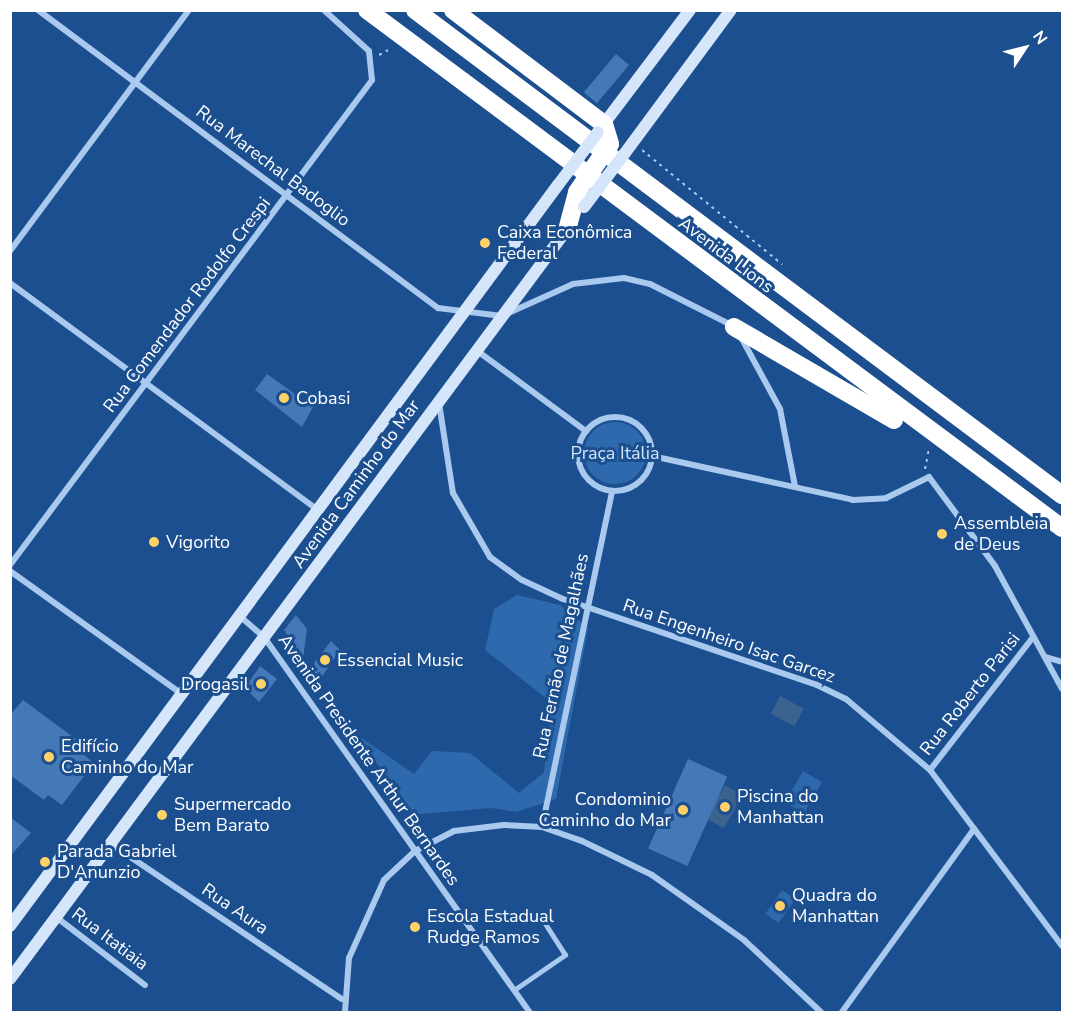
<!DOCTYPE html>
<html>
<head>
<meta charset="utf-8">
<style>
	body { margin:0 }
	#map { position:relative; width:1073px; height:1023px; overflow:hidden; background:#1b4f8f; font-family:"Nunito Sans",sans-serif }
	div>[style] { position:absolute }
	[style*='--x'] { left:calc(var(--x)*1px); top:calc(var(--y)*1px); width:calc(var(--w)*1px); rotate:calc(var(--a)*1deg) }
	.green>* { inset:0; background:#2e69ad; transform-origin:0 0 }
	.round { border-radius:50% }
	.water>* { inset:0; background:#3c6290; transform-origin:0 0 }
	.building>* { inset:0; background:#4478b7; transform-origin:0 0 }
	.path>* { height:2px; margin-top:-1px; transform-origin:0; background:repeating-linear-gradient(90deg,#a9c9ee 0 3px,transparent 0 7.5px) }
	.lane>* { height:4.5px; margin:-2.25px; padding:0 2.25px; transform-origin:2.25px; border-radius:2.25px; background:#a9c9ee }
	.street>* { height:6px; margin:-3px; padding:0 3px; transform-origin:3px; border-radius:3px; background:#a9c9ee }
	.street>.ring { margin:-3px; padding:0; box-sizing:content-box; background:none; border:6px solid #a9c9ee; border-radius:50% }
	.secondary>* { height:12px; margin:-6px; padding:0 6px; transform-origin:6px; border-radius:6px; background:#d6e6fa }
	.highway>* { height:18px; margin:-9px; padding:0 9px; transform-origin:9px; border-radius:9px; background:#fff }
	.secondary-bridge>* { height:12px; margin:-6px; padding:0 6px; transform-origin:6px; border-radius:6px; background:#d6e6fa }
	.highway-bridge>* { height:18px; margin:-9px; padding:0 9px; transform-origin:9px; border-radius:9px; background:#fff }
	.dots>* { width:16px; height:16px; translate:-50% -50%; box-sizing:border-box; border:3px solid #1b4f8f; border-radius:50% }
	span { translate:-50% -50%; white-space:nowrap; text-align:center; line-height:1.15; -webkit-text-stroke:6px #1b4f8f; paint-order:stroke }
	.street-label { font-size:18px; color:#fff }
	.poi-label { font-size:18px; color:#fff }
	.left { translate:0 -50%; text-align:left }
	.right { translate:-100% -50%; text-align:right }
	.park-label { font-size:18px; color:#cfe3fa }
	.frame { position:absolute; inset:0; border:12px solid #fff; pointer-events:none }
	.north { position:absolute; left:995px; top:18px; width:60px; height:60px; -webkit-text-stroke:4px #1b4f8f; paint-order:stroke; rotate:55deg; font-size:16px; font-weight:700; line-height:24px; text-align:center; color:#fff }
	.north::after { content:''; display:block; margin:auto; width:21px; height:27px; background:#fff; clip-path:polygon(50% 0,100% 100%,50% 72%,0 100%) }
</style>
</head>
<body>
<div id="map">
	<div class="green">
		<div class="round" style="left:584px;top:422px;width:62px;height:62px"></div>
		<div style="clip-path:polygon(517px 595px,560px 605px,588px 628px,556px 799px,516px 812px,491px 808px,410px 815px,359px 736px,414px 774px,432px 751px,470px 753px,519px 793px,544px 772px,552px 703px,485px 650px,494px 609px)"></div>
		<div style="left:803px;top:771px;width:22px;height:36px;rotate:30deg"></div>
		<div style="left:782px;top:890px;width:16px;height:29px;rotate:35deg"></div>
	</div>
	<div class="water">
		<div style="left:780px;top:696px;width:27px;height:20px;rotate:28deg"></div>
		<div style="left:725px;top:785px;width:21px;height:38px;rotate:31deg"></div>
	</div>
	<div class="building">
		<div style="left:616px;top:54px;width:17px;height:50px;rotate:40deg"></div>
		<div style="clip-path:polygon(267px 374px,313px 407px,302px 427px,255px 390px)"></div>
		<div style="clip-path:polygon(296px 615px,307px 629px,303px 659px,284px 630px)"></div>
		<div style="clip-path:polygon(331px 641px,340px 650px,317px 684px,309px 670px)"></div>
		<div style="clip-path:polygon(260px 666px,277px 679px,259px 702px,245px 688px)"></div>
		<div style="clip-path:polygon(23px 700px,85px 746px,80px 752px,94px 763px,62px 805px,48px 795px,44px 800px,10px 775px,10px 715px)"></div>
		<div style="left:688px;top:759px;width:43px;height:98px;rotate:24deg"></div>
		<div style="clip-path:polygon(10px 817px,31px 833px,10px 856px)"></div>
	</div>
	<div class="path">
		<div style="--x:379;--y:55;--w:15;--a:-28"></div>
		<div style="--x:642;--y:150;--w:181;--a:39.2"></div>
		<div style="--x:925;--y:469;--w:21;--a:-79"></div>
	</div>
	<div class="lane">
		<div style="--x:514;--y:990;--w:62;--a:-34.5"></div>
		<div style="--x:565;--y:955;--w:46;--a:-122.7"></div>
	</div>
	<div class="street">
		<div style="--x:38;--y:10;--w:499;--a:36.7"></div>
		<div style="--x:438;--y:308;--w:64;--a:7.1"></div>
		<div style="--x:502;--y:316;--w:78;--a:-24.3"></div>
		<div style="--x:573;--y:284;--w:51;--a:-6.7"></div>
		<div style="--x:624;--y:278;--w:27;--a:13"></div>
		<div style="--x:650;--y:284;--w:93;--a:26.8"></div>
		<div style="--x:10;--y:251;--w:300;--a:-53.4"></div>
		<div style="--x:10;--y:283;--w:384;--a:36.4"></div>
		<div style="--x:742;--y:339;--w:80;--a:61.5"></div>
		<div style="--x:780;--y:409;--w:78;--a:79"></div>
		<div style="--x:476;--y:350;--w:137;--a:36.4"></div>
		<div style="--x:439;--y:403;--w:91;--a:81.2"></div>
		<div style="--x:453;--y:493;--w:74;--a:60"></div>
		<div style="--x:490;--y:557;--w:39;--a:36"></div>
		<div style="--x:522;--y:580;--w:45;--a:24.9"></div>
		<div style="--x:563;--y:599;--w:268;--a:18.7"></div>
		<div style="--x:817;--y:685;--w:32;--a:26"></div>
		<div style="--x:846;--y:699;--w:110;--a:40.2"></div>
		<div style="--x:930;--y:770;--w:220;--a:53.1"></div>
		<div class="ring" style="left:578px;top:417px;width:68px;height:68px"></div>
		<div style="--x:652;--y:456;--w:206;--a:12.3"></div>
		<div style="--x:853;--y:500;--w:33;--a:-3"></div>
		<div style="--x:886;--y:498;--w:48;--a:-26"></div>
		<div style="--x:929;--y:477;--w:111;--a:53.4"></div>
		<div style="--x:995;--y:566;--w:140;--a:61.4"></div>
		<div style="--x:10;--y:565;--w:605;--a:-53.26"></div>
		<div style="--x:372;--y:80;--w:29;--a:-96"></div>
		<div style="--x:369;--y:51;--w:61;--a:-137.7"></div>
		<div style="--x:10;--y:571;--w:213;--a:35.6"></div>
		<div style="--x:242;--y:618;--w:29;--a:41"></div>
		<div style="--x:264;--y:637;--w:460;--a:54.7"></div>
		<div style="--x:1045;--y:657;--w:18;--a:16"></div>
		<div style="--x:930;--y:770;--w:168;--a:-52.2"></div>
		<div style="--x:542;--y:827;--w:343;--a:-78.2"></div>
		<div style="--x:111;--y:844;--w:278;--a:33.9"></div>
		<div style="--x:56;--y:917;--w:112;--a:37.4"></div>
		<div style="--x:345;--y:1012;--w:54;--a:-85.8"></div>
		<div style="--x:349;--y:958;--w:85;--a:-65.8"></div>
		<div style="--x:384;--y:880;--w:42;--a:-43.1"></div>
		<div style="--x:415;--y:851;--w:44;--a:-27.1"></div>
		<div style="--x:454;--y:831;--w:50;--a:-6.8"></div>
		<div style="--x:504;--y:825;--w:38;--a:3"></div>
		<div style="--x:542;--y:827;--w:42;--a:19.3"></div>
		<div style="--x:582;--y:841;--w:78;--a:25.9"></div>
		<div style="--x:652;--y:875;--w:113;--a:35.2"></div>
		<div style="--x:744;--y:940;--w:105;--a:43.1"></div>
		<div style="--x:842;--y:1012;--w:226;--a:-54.2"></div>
	</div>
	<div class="secondary">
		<div style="--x:600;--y:129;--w:149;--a:-52.9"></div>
		<div style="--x:625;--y:153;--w:178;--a:-53.5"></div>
		<div style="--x:10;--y:926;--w:922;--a:-53.52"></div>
		<div style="--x:10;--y:979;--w:941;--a:-53.39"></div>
	</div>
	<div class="highway">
		<div style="--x:367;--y:10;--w:867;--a:36.7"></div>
		<div style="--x:415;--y:10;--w:809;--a:36.86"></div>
		<div style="--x:453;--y:10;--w:189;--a:37.1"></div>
		<div style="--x:604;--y:124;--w:21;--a:73"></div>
		<div style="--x:567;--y:230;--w:39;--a:-75"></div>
		<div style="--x:734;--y:327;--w:185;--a:30.2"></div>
	</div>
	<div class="secondary-bridge">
		<div style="--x:558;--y:185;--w:66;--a:-53"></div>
		<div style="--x:584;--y:207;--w:68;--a:-52.8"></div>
	</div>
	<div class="highway-bridge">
		<div style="--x:577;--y:192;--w:58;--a:-55.5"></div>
	</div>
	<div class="dots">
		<div style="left:485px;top:243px;background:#ffd166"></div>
		<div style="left:284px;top:398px;background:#ffd166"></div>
		<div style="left:942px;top:534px;background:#ffd166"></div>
		<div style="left:154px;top:542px;background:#ffd166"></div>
		<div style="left:325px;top:660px;background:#ffd166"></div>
		<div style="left:261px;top:684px;background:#ffd166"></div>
		<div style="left:49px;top:757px;background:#ffd166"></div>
		<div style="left:725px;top:807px;background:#ffd166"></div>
		<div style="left:683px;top:810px;background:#ffd166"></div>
		<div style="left:162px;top:815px;background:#ffd166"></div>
		<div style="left:45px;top:862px;background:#ffd166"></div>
		<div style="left:780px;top:906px;background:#ffd166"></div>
		<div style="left:415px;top:927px;background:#ffd166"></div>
	</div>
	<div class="street-label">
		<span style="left:273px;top:166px;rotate:37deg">Rua Marechal Badoglio</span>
		<span style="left:726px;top:255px;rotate:37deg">Avenida Lions</span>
		<span style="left:187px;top:305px;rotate:-53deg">Rua Comendador Rodolfo Crespi</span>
		<span style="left:356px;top:484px;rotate:-54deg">Avenida Caminho do Mar</span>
		<span style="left:729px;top:641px;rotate:19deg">Rua Engenheiro Isac Garcez</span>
		<span style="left:561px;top:656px;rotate:-78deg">Rua Fernão de Magalhães</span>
		<span style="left:970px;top:694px;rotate:-52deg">Rua Roberto Parisi</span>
		<span style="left:369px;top:760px;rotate:55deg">Avenida Presidente Arthur Bernardes</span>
		<span style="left:235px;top:909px;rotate:34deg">Rua Aura</span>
		<span style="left:110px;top:939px;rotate:37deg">Rua Itatiaia</span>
	</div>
	<div class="poi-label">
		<span class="left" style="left:497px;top:243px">Caixa Econômica<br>Federal</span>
		<span class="left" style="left:296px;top:398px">Cobasi</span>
		<span class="left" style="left:954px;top:534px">Assembleia<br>de Deus</span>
		<span class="left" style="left:166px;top:542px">Vigorito</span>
		<span class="left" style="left:337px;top:660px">Essencial Music</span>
		<span class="right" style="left:249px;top:684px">Drogasil</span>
		<span class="left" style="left:61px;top:757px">Edifício<br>Caminho do Mar</span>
		<span class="left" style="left:737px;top:807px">Piscina do<br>Manhattan</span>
		<span class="right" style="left:671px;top:810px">Condominio<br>Caminho do Mar</span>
		<span class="left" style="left:174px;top:815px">Supermercado<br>Bem Barato</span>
		<span class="left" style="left:57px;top:862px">Parada Gabriel<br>D'Anunzio</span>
		<span class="left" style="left:792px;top:906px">Quadra do<br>Manhattan</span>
		<span class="left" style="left:427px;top:927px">Escola Estadual<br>Rudge Ramos</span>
	</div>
	<div class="park-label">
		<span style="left:615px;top:453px">Praça Itália</span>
	</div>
	<div class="frame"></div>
	<div class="north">N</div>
</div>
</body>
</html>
